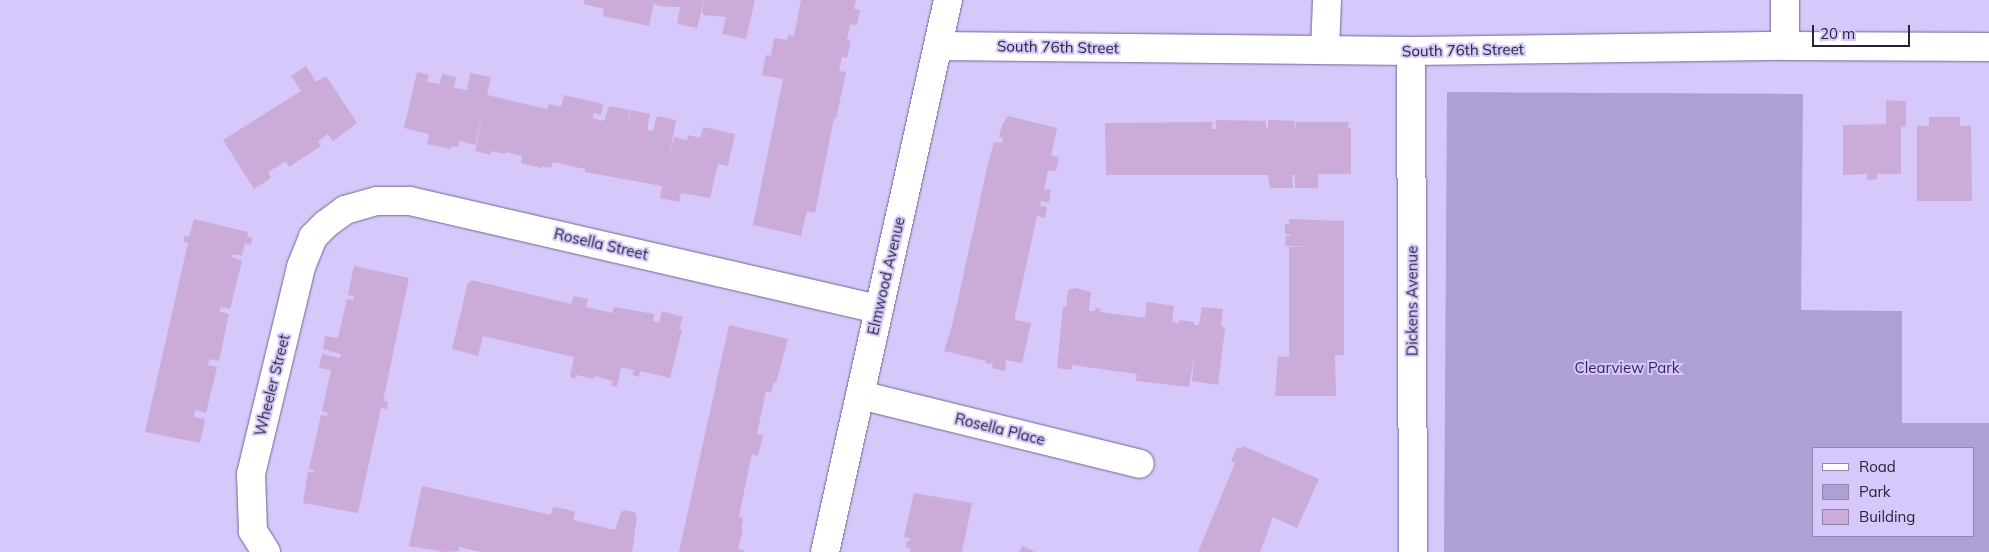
<!DOCTYPE html>
<html>
<head>
<meta charset="utf-8">
<style>
	body { margin:0 }
	#map { position:relative; width:1989px; height:552px; overflow:hidden; background:#d6c8fb; font-family:Mulish,sans-serif }
	div>[style] { position:absolute }
	[style*='--x'] { left:calc(var(--x)*1px); top:calc(var(--y)*1px); width:calc(var(--w)*1px); rotate:calc(var(--a)*1deg) }
	.green>* { inset:0; background:#ae9fd5 }
	.building>* { inset:0; background:#cbabd7 }
	.roads { filter:drop-shadow(0 0 1px #736693) drop-shadow(0 0 1px #736693) }
	.minor>* { height:28px; margin:-14px; padding:0 14px; transform-origin:14px; border-radius:14px; background:#fff }
	span { translate:-50% -50%; white-space:nowrap; text-align:center; line-height:1.15; -webkit-text-stroke:4px #d6c8fb; paint-order:stroke }
	.street-label { font-size:15px; color:#292336 }
	.park-label { font-size:15px; color:#381d62 }
	.legend { position:absolute; left:1812px; top:447px; width:162px; height:90px; box-sizing:border-box; background:#d6c8fb; border:1px solid #9186ac; margin:0; padding:6px 9px; list-style:none; font-size:15px; color:#292336 }
	.legend li { display:flex; align-items:center; gap:10px; height:25px }
	.legend b { width:25px; border:1px solid #9186ac }
	.scale { position:absolute; left:1812px; top:25px; width:98px; height:22px; box-sizing:border-box; border:2px solid #292336; border-top:0; padding-left:6px; font-size:15px; line-height:18px; white-space:nowrap; color:#292336; -webkit-text-stroke:4px #d6c8fb; paint-order:stroke }
</style>
</head>
<body>
<div id="map">
	<div class="green">
		<div style="clip-path:polygon(evenodd,1447px 92px,1803px 94px,1801px 310px,1902px 311px,1902px 423px,1989px 423px,1989px 552px,1444px 552px,1447px 92px,1813px 448px,1973px 448px,1973px 536px,1813px 536px,1813px 448px)"></div>
	</div>
	<div class="building">
		<div style="clip-path:polygon(584px 0,704px 0,697px 28px,677px 24px,680px 7px,667px 7px,666px 4px,666px 7px,656px 5px,654px 2px,649px 26px,603px 16px,604px 9px,584px 4px)"></div>
		<div style="clip-path:polygon(704px 0,755px 0,746px 39px,722px 34px,726px 17px,704px 15px,702px 12px)"></div>
		<div style="clip-path:polygon(801px 0,856px 0,854px 9px,860px 10px,857px 25px,850px 24px,847px 40px,851px 41px,847px 58px,842px 57px,839px 71px,846px 72px,836px 119px,834px 118px,815px 213px,807px 211px,801px 236px,753px 225px,783px 79px,762px 75px,766px 55px,771px 56px,774px 38px,787px 40px,788px 35px,794px 36px)"></div>
		<div style="clip-path:polygon(306px 66px,316px 82px,326px 76px,357px 123px,333px 141px,328px 134px,318px 141px,321px 146px,289px 167px,286px 161px,268px 172px,271px 178px,254px 189px,223px 140px,301px 91px,291px 76px)"></div>
		<div style="clip-path:polygon(417px 72px,429px 75px,427px 82px,440px 84px,442px 74px,456px 77px,454px 88px,467px 90px,470px 73px,491px 77px,487px 95px,547px 109px,549px 104px,561px 107px,564px 95px,603px 104px,601px 115px,594px 113px,593px 118px,604px 121px,609px 106px,630px 110px,626px 129px,631px 110px,650px 114px,647px 130px,653px 131px,657px 116px,676px 120px,668px 163px,674px 137px,687px 140px,688px 135px,700px 138px,703px 127px,735px 134px,728px 166px,718px 164px,710px 198px,681px 193px,679px 202px,660px 198px,662px 186px,585px 172px,585px 169px,553px 162px,551px 168px,542px 166px,541px 168px,521px 163px,522px 156px,506px 152px,505px 154px,491px 151px,491px 155px,475px 151px,484px 106px,475px 145px,459px 141px,458px 147px,451px 146px,451px 149px,427px 144px,429px 134px,404px 128px)"></div>
		<div style="clip-path:polygon(1886px 100px,1906px 101px,1906px 127px,1901px 126px,1901px 174px,1877px 174px,1877px 179px,1867px 180px,1867px 174px,1843px 175px,1843px 125px,1886px 124px)"></div>
		<div style="clip-path:polygon(1008px 116px,1057px 128px,1051px 156px,1059px 157px,1056px 171px,1048px 170px,1044px 189px,1051px 190px,1049px 203px,1041px 201px,1040px 206px,1047px 207px,1045px 218px,1037px 216px,1015px 316px,1015px 320px,1031px 323px,1022px 363px,1006px 360px,1005px 371px,992px 368px,993px 363px,986px 364px,986px 361px,944px 351px,952px 326px,988px 164px,994px 142px,1002px 143px,1003px 138px,999px 137px,1002px 125px)"></div>
		<div style="clip-path:polygon(1929px 117px,1960px 117px,1960px 126px,1971px 126px,1972px 201px,1917px 201px,1917px 126px,1929px 126px)"></div>
		<div style="clip-path:polygon(1216px 120px,1266px 121px,1266px 129px,1268px 129px,1268px 120px,1294px 121px,1295px 131px,1296px 122px,1349px 122px,1348px 128px,1351px 128px,1351px 174px,1318px 174px,1318px 188px,1295px 188px,1295px 175px,1292px 175px,1293px 188px,1270px 188px,1268px 175px,1106px 175px,1105px 123px,1212px 122px,1212px 129px,1216px 129px)"></div>
		<div style="clip-path:polygon(194px 219px,248px 232px,247px 236px,252px 238px,251px 245px,245px 243px,242px 256px,233px 254px,232px 257px,242px 261px,230px 309px,221px 307px,220px 310px,220px 312px,229px 314px,219px 361px,209px 359px,208px 365px,217px 367px,206px 413px,195px 410px,194px 417px,205px 419px,200px 443px,145px 432px,188px 243px,184px 242px,184px 236px,189px 237px)"></div>
		<div style="clip-path:polygon(1289px 219px,1344px 221px,1344px 355px,1335px 355px,1336px 396px,1275px 396px,1278px 356px,1289px 357px,1289px 247px,1318px 247px,1285px 246px,1286px 236px,1290px 236px,1290px 234px,1285px 234px,1285px 224px,1289px 224px)"></div>
		<div style="clip-path:polygon(354px 266px,409px 278px,383px 401px,388px 402px,387px 409px,381px 408px,358px 513px,303px 503px,308px 472px,314px 473px,314px 470px,309px 469px,321px 415px,327px 416px,328px 413px,322px 411px,331px 370px,319px 368px,322px 354px,340px 358px,341px 354px,323px 349px,325px 336px,338px 338px,347px 299px,353px 300px,354px 298px,354px 296px,348px 295px)"></div>
		<div style="clip-path:polygon(471px 280px,571px 304px,574px 296px,588px 299px,586px 307px,612px 313px,614px 307px,654px 314px,653px 321px,659px 323px,662px 311px,683px 317px,679px 329px,682px 330px,670px 378px,640px 371px,639px 377px,632px 375px,634px 370px,621px 367px,617px 387px,611px 386px,613px 381px,595px 376px,594px 379px,576px 375px,575px 379px,570px 377px,574px 357px,483px 336px,478px 356px,452px 349px,468px 282px,471px 282px)"></div>
		<div style="clip-path:polygon(1076px 288px,1091px 292px,1089px 311px,1095px 311px,1096px 308px,1101px 309px,1100px 312px,1145px 318px,1147px 302px,1174px 306px,1172px 322px,1179px 323px,1179px 320px,1194px 322px,1194px 325px,1199px 325px,1202px 307px,1223px 309px,1221px 325px,1225px 329px,1218px 385px,1192px 381px,1195px 351px,1189px 387px,1136px 381px,1137px 374px,1072px 365px,1072px 370px,1057px 368px,1063px 307px,1066px 307px,1068px 290px)"></div>
		<div style="clip-path:polygon(729px 325px,788px 339px,776px 383px,774px 382px,771px 393px,766px 391px,757px 434px,763px 435px,758px 456px,752px 454px,747px 477px,739px 517px,743px 518px,741px 529px,743px 529px,738px 549px,744px 550px,744px 552px,679px 552px)"></div>
		<div style="clip-path:polygon(1243px 446px,1319px 479px,1297px 528px,1273px 517px,1260px 552px,1198px 552px,1235px 463px,1231px 461px,1237px 447px,1240px 449px)"></div>
		<div style="clip-path:polygon(422px 486px,551px 515px,553px 507px,565px 509px,575px 512px,573px 520px,615px 530px,621px 512px,625px 510px,634px 512px,637px 517px,632px 552px,481px 552px,459px 547px,459px 551px,445px 552px,409px 546px)"></div>
		<div style="clip-path:polygon(914px 493px,972px 503px,962px 552px,910px 552px,910px 548px,906px 547px,907px 541px,910px 541px,911px 539px,904px 537px)"></div>
		<div style="clip-path:polygon(1023px 546px,1035px 552px,1019px 552px)"></div>
	</div>
	<div class="roads">
		<div class="minor">
			<div style="--x:938;--y:46;--w:473;--a:0.6"></div>
			<div style="--x:1411;--y:51;--w:374;--a:-0.8"></div>
			<div style="--x:1785;--y:46;--w:204;--a:0.3"></div>
			<div style="--x:1785;--y:46;--w:46;--a:-90"></div>
			<div style="--x:1325;--y:50;--w:50;--a:-87.7"></div>
			<div style="--x:1411;--y:51;--w:501;--a:89.77"></div>
			<div style="--x:860;--y:395;--w:288;--a:13.8"></div>
			<div style="--x:266;--y:552;--w:25;--a:-122"></div>
			<div style="--x:253;--y:531;--w:57;--a:-92"></div>
			<div style="--x:251;--y:474;--w:213;--a:-76.4"></div>
			<div style="--x:301;--y:267;--w:32;--a:-68"></div>
			<div style="--x:313;--y:237;--w:18;--a:-45"></div>
			<div style="--x:326;--y:224;--w:24;--a:-36"></div>
			<div style="--x:345;--y:210;--w:33;--a:-16"></div>
			<div style="--x:377;--y:201;--w:33;--a:0"></div>
			<div style="--x:410;--y:201;--w:481;--a:13"></div>
			<div style="--x:825;--y:552;--w:566;--a:-77.44"></div>
		</div>
	</div>
	<div class="street-label">
		<span style="left:1058px;top:47px;rotate:1deg">South 76th Street</span>
		<span style="left:1463px;top:50px;rotate:-1deg">South 76th Street</span>
		<span style="left:601px;top:244px;rotate:13deg">Rosella Street</span>
		<span style="left:886px;top:276px;rotate:-77deg">Elmwood Avenue</span>
		<span style="left:1412px;top:301px;rotate:-90deg">Dickens Avenue</span>
		<span style="left:272px;top:385px;rotate:-76deg">Wheeler Street</span>
		<span style="left:1000px;top:429px;rotate:14deg">Rosella Place</span>
	</div>
	<div class="park-label">
		<span style="left:1627px;top:368px">Clearview Park</span>
	</div>
	<ul class="legend">
	<li><b style="height:6px;background:#fff"></b>Road</li>
	<li><b style="height:14px;background:#ae9fd5"></b>Park</li>
	<li><b style="height:14px;background:#cbabd7"></b>Building</li>
	</ul>
	<div class="scale">20 m</div>
</div>
</body>
</html>
